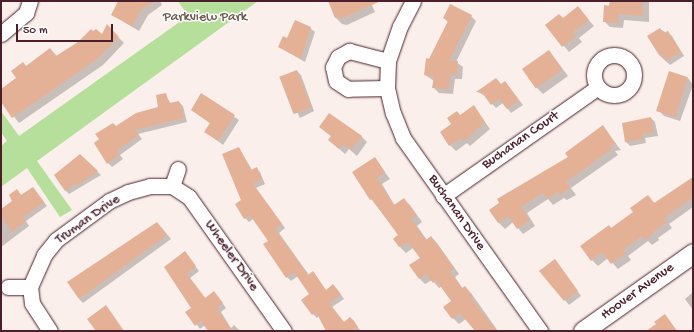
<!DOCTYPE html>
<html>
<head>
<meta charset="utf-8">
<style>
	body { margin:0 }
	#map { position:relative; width:694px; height:332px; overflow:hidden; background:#faefea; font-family:"Gochi Hand",sans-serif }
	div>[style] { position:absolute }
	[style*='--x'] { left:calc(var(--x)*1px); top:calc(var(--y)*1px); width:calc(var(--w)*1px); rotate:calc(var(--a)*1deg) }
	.green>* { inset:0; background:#b6df9b }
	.shadow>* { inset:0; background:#0003 }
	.building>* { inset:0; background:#e4b196; transform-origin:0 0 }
	.roads { filter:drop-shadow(0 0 1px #4a1f2b) drop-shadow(0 0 1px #4a1f2b) }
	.minor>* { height:15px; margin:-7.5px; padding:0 7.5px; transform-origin:7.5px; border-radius:7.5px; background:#fff }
	.minor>.ring { margin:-7.5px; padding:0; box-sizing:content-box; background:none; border:15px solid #fff; border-radius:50% }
	.tertiary>* { height:19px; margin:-9.5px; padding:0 9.5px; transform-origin:9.5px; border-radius:9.5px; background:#fff }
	span { translate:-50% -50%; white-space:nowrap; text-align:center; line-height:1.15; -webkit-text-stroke:3px #fff; paint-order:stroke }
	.park-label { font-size:14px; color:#6a594d }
	.street-label { font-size:14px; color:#4a1f2b }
	.frame { position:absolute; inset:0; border:2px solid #4a1f2b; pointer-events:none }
	.scale { position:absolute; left:16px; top:24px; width:97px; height:18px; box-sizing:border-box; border:2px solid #4a1f2b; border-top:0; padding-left:5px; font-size:12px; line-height:14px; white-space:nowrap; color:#4a1f2b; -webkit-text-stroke:3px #fff; paint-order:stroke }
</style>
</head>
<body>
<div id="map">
	<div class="green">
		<div style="clip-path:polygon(178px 1px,258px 1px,37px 161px,72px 210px,60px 217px,27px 168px,1px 187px,1px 146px,7px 141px,1px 132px,1px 111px,19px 136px,188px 16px)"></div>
	</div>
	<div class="shadow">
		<div style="clip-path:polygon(119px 1px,160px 1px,162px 5px,148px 15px,139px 31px,112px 15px)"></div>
		<div style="clip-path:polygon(331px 1px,370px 1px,375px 12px,347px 25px,342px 24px,336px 18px)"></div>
		<div style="clip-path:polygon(610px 1px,649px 1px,649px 22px,624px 20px,623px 28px,610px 27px,604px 21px)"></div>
		<div style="clip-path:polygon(578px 8px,594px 26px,579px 38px,582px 42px,569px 52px,546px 25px,563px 19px)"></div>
		<div style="clip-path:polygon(471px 16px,476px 21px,456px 62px,463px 67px,462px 79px,455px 79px,453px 94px,439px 93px,434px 88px,434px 81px,425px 75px,429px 60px,448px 22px,444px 18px)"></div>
		<div style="clip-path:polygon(107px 26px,124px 43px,103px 65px,19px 123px,1px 100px,1px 90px,18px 79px,26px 67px,50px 49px,57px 56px,93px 33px,102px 36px)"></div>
		<div style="clip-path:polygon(310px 28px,315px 32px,305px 62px,279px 47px,288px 39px)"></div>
		<div style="clip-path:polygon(660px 29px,672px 36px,684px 56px,670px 65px,659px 55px)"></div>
		<div style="clip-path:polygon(549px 51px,568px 76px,543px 94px,537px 88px)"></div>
		<div style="clip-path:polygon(297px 71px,301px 75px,314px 111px,300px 118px,281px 78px)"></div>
		<div style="clip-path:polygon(688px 78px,693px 85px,680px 121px,664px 116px,658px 110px)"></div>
		<div style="clip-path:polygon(496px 79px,501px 85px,505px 82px,523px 105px,511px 113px,503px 103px,496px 108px,485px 96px,478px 92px)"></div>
		<div style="clip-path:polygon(165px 94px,171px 104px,179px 102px,183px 106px,187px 122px,138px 134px,142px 139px,120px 155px,123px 159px,112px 167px,108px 163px,116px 127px,159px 107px)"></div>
		<div style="clip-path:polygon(202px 95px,239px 120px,223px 145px,206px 132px,211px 124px,192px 110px)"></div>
		<div style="clip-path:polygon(474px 107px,490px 129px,470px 146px,467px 143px,456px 151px,450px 145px,453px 124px)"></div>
		<div style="clip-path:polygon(651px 118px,655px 122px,658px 136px,645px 138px,646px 143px,630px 146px,626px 142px,623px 124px)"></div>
		<div style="clip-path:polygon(320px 127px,361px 136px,367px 142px,357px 156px,349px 149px,345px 154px,329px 140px,332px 137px)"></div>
		<div style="clip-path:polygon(602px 127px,621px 150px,615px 151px,618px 155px,571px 188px,576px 195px,567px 200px,564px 198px,553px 205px,548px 199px,527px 213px,535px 226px,523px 234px,513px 222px,505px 229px,499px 223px,490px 211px,569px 157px)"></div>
		<div style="clip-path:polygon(239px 148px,252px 170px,256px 168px,260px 172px,265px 184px,256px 188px,285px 228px,279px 233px,309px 275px,326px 291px,333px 285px,337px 289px,344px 299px,332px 307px,344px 323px,350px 318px,361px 331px,327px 331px,319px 316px,317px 318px,313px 314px,310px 294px,298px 276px,291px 281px,287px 277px,269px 241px,253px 219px,249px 222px,245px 218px)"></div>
		<div style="clip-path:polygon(80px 155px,101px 175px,69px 194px,65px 190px)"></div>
		<div style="clip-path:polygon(375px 159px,390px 179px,382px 184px,395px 206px,404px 200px,410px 205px,422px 222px,417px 226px,427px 240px,431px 237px,437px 243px,459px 274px,455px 277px,463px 289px,465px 287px,471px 293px,498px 331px,476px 331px,466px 319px,459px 324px,453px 318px,452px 301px,442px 286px,439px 288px,432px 280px,425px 284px,419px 278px,421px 258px,413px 248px,406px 253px,400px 247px,394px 239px,399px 235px,371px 199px)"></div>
		<div style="clip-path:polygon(693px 178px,693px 207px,669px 224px,672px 228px,658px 238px,659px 240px,652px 245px,648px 241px,628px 256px,631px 260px,618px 269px,608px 258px,598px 266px,592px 260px,611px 229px,634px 213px,648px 196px,655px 204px)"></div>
		<div style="clip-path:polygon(33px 188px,47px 206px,26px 221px,29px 226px,1px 247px,1px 211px,13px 202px,17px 191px,22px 196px)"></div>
		<div style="clip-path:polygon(161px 227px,171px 239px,83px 303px,79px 299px)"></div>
		<div style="clip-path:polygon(185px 252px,199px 271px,190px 278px,206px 299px,218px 297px,226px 308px,221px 312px,231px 328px,234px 325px,240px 331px,209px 331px,205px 325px,200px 329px,187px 312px,192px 308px,165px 267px)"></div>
		<div style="clip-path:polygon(559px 265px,581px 296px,569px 305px,540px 271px)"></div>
		<div style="clip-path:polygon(693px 292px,693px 310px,685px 299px)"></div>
	</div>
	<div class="building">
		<div style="clip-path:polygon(118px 1px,154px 1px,142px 9px,132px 26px,111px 15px)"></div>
		<div style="clip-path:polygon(328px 1px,381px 1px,340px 19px,339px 17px,335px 18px)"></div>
		<div style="clip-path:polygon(611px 1px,642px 1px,643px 16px,618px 14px,618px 23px,603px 22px,604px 5px,610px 6px)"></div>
		<div style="clip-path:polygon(450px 4px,472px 15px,449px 61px,458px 61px,457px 75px,450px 74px,449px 89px,432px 88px,434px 76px,424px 75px,426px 58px,429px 59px,448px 21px,443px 18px)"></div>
		<div style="clip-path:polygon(578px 6px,589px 20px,573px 32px,576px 36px,562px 47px,545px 25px,559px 14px,563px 18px)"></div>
		<div style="clip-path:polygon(295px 20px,311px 27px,301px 59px,278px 47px,283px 36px,287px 38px)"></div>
		<div style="clip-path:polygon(107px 24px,119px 37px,97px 59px,12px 118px,1px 102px,1px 89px,16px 78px,11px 71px,23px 62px,26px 66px,50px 48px,56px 56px,78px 42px,91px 29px,93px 31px,96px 29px,102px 34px)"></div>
		<div style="clip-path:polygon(660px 28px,663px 33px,668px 31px,681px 52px,666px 61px,661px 54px,659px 55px,647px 36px)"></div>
		<div style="left:549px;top:50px;width:24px;height:33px;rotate:55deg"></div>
		<div style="left:297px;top:70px;width:40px;height:19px;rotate:69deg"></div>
		<div style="left:669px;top:71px;width:20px;height:42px;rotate:18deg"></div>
		<div style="clip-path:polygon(496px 78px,501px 84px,505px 81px,519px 100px,507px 109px,499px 99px,491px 105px,483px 94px,484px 93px,476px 92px)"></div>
		<div style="clip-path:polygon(166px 93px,169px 103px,179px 101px,184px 118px,135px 130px,139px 135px,117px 150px,120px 154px,107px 164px,94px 143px,99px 139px,95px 134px,113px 123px,116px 126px,136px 113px,158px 107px,156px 95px)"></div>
		<div style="clip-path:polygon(201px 93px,235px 115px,218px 141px,204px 132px,210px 123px,191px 110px)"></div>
		<div style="clip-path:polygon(474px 105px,485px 122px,464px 141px,461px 138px,449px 146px,440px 132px,451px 124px,447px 118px,457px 111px,460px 115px)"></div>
		<div style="clip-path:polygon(329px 113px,362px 136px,351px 150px,342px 144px,339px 149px,328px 140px,331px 136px,319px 127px)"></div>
		<div style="clip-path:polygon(651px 117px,654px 132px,642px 134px,643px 139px,625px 142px,622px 123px)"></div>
		<div style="clip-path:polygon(603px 125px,616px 144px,610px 145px,612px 149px,566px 182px,570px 188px,560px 195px,558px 192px,547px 199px,543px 193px,521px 207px,530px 220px,517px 229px,508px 216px,498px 223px,489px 210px,499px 203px,497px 199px,568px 157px,565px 153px)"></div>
		<div style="clip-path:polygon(239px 147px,251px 170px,257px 167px,262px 179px,253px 184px,282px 224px,275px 229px,308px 275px,313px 271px,326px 290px,333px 284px,341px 295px,329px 303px,344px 322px,350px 317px,354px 321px,358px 327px,352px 331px,326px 331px,316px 312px,312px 315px,301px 300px,309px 294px,294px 272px,286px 278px,263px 244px,268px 241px,250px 215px,244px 219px,235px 204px,241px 200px,222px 154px)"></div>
		<div style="clip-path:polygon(80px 154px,98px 171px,78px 185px,76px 183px,65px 191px,54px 175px)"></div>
		<div style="clip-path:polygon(375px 157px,385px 172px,377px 178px,394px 205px,404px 198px,417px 216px,411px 219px,426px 240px,431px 236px,454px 268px,449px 271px,462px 288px,465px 286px,473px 297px,471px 298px,497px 331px,475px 331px,460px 313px,452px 319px,443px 307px,451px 301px,436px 280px,433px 283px,426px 274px,419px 279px,409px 265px,420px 258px,408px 242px,399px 247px,393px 239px,398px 235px,372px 199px,370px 200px,352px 172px)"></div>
		<div style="clip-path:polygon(693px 177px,693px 197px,664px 218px,667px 222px,653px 232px,654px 233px,645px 240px,642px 236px,623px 250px,626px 253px,611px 264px,602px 252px,591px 261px,580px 246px,609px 225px,611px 228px,633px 212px,630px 208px,648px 195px,654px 203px)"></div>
		<div style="clip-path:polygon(33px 187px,44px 202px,23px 217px,25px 222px,12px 232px,1px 216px,1px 209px,12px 201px,9px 195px,17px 189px,21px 195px)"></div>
		<div style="clip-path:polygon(157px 222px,167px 235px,79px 299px,67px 282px)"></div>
		<div style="clip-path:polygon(185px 251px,196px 266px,187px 274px,205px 298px,214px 291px,223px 303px,217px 308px,232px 331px,208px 331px,201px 321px,195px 326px,185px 312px,191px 308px,164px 267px)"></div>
		<div style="clip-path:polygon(555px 259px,578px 291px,564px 301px,539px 271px)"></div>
		<div style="clip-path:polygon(106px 305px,124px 331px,96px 331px,87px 319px)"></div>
		<div style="clip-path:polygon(665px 314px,677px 331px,646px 331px,656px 324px,654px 322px)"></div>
	</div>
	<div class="roads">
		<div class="minor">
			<div style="--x:413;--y:1;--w:28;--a:117"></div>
			<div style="--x:400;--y:26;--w:37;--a:109"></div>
			<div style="--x:388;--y:61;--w:27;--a:92"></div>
			<div style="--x:387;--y:88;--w:26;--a:77"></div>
			<div style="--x:393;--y:113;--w:27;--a:68"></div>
			<div style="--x:403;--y:138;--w:237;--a:54.6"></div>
			<div style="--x:1;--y:34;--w:33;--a:-40"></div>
			<div style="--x:26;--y:13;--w:13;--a:-72"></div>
			<div class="ring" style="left:594px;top:55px;width:25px;height:25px"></div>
			<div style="--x:387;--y:88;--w:39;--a:179"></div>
			<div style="--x:348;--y:89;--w:14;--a:-146"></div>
			<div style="--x:336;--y:81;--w:14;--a:-102"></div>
			<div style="--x:333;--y:67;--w:11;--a:-63"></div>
			<div style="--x:338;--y:57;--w:13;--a:-29"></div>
			<div style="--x:349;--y:51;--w:40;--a:14.4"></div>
			<div style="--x:172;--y:186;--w:20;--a:33"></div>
			<div style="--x:189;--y:197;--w:164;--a:54.7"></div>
			<div style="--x:172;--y:186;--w:18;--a:-71"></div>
			<div style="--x:443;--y:196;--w:189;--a:-35.1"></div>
			<div style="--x:8;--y:287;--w:22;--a:0"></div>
			<div style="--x:50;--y:331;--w:33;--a:-123"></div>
			<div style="--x:32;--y:303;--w:16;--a:-97"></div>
			<div style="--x:30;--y:287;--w:35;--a:-66"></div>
			<div style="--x:44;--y:255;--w:19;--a:-51"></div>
			<div style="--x:56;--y:240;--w:66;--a:-36.3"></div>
			<div style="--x:109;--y:201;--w:21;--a:-25"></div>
			<div style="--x:128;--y:192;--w:23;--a:-15"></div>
			<div style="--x:150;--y:186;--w:22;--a:0"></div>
		</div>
		<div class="tertiary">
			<div style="--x:583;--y:331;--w:135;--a:-35.3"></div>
		</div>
	</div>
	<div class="park-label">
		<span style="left:205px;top:18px">Parkview Park</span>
	</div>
	<div class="street-label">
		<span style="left:521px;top:141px;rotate:-35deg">Buchanan Court</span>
		<span style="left:456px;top:213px;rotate:55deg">Buchanan Drive</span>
		<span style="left:88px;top:220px;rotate:-35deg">Truman Drive</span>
		<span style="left:231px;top:256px;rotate:55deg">Wheeler Drive</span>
		<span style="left:638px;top:292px;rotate:-36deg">Hoover Avenue</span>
	</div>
	<div class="frame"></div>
	<div class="scale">50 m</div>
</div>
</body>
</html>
